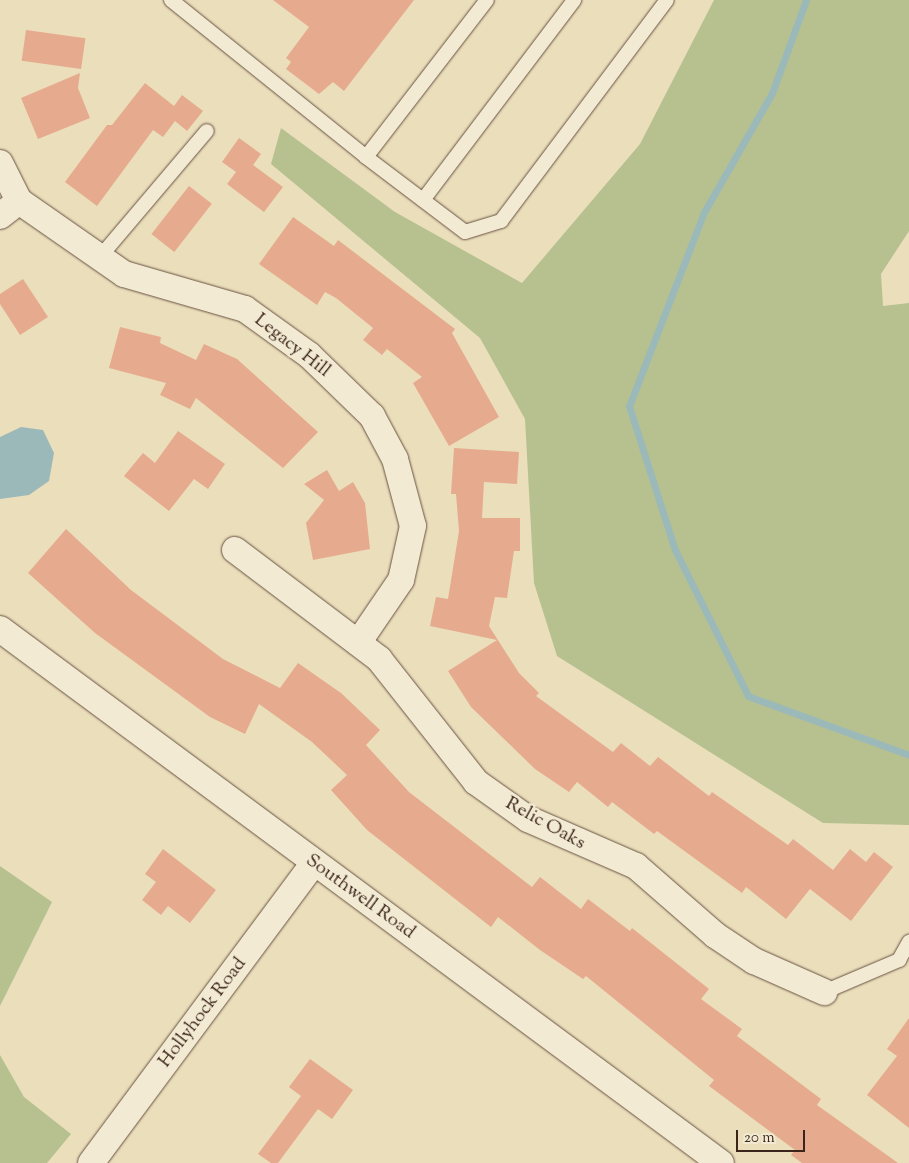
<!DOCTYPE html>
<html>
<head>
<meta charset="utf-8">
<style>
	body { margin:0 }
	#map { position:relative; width:909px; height:1163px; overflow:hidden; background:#ebdebb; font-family:"Sorts Mill Goudy",serif }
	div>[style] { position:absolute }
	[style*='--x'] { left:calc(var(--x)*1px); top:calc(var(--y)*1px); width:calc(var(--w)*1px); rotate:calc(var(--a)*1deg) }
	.green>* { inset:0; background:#b7c190 }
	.water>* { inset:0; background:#9cb9ba }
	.stream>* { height:7px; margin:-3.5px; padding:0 3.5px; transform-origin:3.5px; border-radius:3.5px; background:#9cb9ba }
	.building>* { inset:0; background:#e6ab8f; transform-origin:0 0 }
	.roads { filter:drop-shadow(0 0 1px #675242) drop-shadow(0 0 1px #675242) }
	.lane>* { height:14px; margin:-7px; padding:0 7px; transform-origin:7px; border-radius:7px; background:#f2ead3 }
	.street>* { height:26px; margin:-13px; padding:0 13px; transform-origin:13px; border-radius:13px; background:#f2ead3 }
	span { translate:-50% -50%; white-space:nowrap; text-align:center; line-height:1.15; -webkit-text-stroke:5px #f2ead3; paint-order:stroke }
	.street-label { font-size:19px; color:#3b2419 }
	.scale { position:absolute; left:736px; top:1130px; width:69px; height:22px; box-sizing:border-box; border:2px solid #3b2419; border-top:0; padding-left:6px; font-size:15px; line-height:18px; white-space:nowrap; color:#3b2419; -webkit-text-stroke:4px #f2ead3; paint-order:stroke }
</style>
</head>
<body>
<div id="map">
	<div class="green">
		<div style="clip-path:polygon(714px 0,909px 0,909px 231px,881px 274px,883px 306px,909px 303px,909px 825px,823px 823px,557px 656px,534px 583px,525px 419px,480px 338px,271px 164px,281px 128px,395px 212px,522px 283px,640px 144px)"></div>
		<div style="clip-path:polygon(0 866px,52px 902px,0 1006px)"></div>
		<div style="clip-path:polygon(0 1055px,24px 1097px,71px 1134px,47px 1163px,0 1163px)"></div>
	</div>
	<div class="water">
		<div style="clip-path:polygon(21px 427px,43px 430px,54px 453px,49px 481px,29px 495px,0 499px,0 437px)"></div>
	</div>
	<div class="stream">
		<div style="--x:806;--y:0;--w:99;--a:110.1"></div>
		<div style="--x:772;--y:93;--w:137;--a:119.7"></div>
		<div style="--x:704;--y:212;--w:208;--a:111.1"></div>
		<div style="--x:629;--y:406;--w:151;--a:72.3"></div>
		<div style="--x:675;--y:550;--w:163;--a:63.4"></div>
		<div style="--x:748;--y:696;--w:171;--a:20.1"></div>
	</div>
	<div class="building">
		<div style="clip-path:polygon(273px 0,414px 0,344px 91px,333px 82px,319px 94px,286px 69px,291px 62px,286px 58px,309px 27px)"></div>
		<div style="left:26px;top:30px;width:60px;height:31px;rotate:8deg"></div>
		<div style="clip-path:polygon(80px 73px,78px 88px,90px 118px,38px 139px,21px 98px)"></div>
		<div style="clip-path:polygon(145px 83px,174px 106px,182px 95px,203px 111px,187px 131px,175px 121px,163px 137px,153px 130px,97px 206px,65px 182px,107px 125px,112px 125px)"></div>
		<div style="clip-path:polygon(239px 138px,261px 154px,253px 165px,283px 187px,264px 212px,227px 184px,236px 172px,222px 162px)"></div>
		<div style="left:189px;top:186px;width:29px;height:61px;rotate:38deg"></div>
		<div style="clip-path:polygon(293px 217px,334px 246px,338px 240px,455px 329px,452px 333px,499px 417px,449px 446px,413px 383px,422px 377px,387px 349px,382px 355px,363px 340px,373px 328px,336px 298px,325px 292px,317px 305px,259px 264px)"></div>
		<div style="clip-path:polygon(23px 279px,48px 317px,20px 335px,0 304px,0 294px)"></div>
		<div style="clip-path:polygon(120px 327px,161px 337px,160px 343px,196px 360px,204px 344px,237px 359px,318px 432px,283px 468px,196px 398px,190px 409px,160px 395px,166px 383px,109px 368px)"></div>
		<div style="clip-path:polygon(178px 431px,225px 464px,208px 489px,194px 479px,169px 511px,124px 476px,143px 453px,155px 463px)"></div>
		<div style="clip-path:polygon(454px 448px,519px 452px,517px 484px,484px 482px,482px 518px,520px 518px,520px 551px,514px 551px,507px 598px,495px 597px,489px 626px,519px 673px,539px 693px,536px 696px,613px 752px,621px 743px,650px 766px,658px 757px,709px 796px,712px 792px,788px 845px,793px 839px,833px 870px,850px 849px,866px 862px,874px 852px,893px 867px,851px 921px,810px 889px,786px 919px,746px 887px,742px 893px,657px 831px,654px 834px,612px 802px,608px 807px,577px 782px,569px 792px,535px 769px,471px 707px,448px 671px,497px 640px,430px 626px,436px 597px,448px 599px,459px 531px,456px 494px,451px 494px)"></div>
		<div style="clip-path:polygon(327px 470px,339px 491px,353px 482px,365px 503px,370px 549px,313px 560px,306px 523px,324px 500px,304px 484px)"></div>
		<div style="clip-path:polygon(66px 529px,131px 590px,223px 659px,280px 688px,298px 663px,341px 693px,380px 730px,366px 745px,409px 792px,532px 887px,540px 877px,581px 909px,588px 899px,630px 931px,632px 928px,709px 989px,701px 999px,742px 1029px,737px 1036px,821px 1099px,817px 1105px,898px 1163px,802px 1163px,791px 1155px,795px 1150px,709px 1086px,714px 1080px,586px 976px,583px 979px,540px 950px,498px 917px,491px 927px,367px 830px,331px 790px,347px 775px,312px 742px,259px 704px,245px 734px,210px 717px,95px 633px,28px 573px)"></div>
		<div style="clip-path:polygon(163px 849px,216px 890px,190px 923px,168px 906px,161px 915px,142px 900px,156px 882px,145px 874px)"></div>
		<div style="clip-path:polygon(909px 1018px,909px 1128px,867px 1095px,897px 1056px,887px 1049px)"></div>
		<div style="clip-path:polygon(310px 1059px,353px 1090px,332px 1119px,318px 1109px,278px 1163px,271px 1163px,258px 1154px,301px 1096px,289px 1087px)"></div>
	</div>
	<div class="roads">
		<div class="lane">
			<div style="--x:171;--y:0;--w:250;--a:38.8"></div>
			<div style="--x:366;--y:157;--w:198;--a:-52.4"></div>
			<div style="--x:366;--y:157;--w:124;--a:37.1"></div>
			<div style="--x:465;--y:232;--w:38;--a:-17"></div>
			<div style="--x:501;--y:221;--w:276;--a:-53.1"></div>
			<div style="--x:423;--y:200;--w:251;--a:-52.9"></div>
			<div style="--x:100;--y:257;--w:165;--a:-49.7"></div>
			<div style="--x:824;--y:992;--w:82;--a:-23.1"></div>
			<div style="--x:899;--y:960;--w:21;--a:-61"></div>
		</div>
		<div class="street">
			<div style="--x:0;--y:163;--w:42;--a:63.4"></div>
			<div style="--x:19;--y:201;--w:128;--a:34.8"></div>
			<div style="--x:124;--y:274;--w:126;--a:16.1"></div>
			<div style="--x:245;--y:309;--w:79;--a:35.7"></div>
			<div style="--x:309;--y:355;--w:88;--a:44.1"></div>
			<div style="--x:372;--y:416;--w:49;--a:61.9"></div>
			<div style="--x:395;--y:459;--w:69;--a:75"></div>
			<div style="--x:413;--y:526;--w:55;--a:102.5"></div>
			<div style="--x:401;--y:580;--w:76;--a:124.3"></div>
			<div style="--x:0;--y:216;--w:24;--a:-38"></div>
			<div style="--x:235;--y:550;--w:181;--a:37.1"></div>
			<div style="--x:379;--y:659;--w:157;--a:51.7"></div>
			<div style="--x:476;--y:782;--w:64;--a:35.4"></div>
			<div style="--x:528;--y:819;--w:118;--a:23.5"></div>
			<div style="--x:636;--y:866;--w:105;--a:41.1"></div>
			<div style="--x:715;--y:935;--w:47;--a:33.7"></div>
			<div style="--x:754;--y:961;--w:77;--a:23.9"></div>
			<div style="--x:0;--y:629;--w:897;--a:36.53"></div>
			<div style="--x:91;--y:1163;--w:374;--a:-53.4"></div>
		</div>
	</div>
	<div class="street-label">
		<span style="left:292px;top:346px;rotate:38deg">Legacy Hill</span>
		<span style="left:545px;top:824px;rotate:29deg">Relic Oaks</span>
		<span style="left:360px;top:897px;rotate:36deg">Southwell Road</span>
		<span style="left:203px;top:1013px;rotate:-53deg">Hollyhock Road</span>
	</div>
	<div class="scale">20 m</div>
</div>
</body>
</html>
